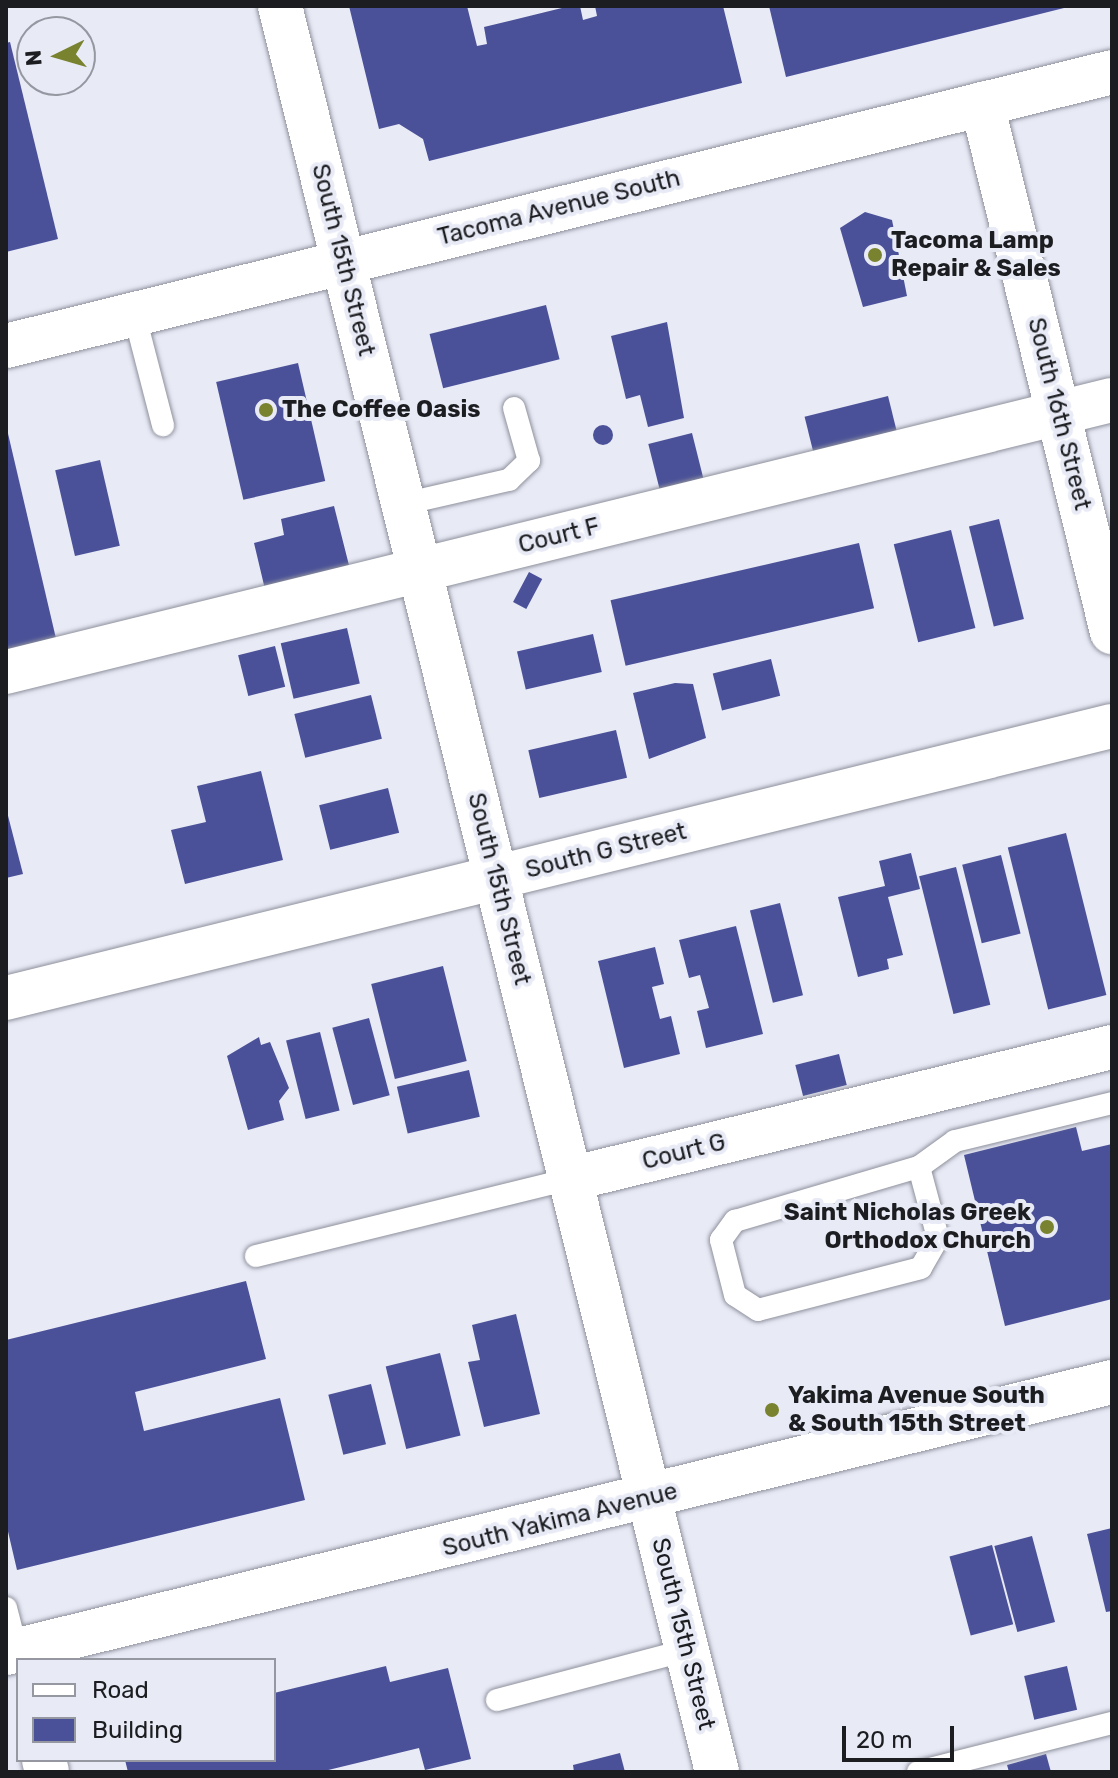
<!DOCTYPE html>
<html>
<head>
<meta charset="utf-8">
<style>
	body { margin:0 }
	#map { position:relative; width:1118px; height:1778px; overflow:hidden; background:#e8eaf6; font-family:Rubik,sans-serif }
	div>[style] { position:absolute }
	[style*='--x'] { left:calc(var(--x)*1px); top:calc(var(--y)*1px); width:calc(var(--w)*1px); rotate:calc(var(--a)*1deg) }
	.building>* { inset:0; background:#4a5198; transform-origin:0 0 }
	.round { border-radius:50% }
	.roads { filter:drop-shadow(0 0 2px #8e919c) drop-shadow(0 0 2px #8e919c) }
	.service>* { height:22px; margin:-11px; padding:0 11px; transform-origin:11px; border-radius:11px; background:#fff }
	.minor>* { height:44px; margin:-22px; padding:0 22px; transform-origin:22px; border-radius:22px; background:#fff }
	.tertiary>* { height:44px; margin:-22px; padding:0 22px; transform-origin:22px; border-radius:22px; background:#fff }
	.secondary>* { height:44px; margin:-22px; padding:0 22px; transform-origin:22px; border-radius:22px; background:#fff }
	.dots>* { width:22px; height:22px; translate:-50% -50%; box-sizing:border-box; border:4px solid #e8eaf6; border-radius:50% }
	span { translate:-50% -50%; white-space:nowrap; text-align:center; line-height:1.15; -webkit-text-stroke:8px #e8eaf6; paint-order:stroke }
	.street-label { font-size:24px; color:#1c1d21 }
	.poi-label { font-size:24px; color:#1c1d21; font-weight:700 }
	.left { translate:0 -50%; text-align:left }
	.right { translate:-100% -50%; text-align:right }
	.frame { position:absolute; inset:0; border:8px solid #1c1d21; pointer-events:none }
	.legend { position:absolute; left:16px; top:1658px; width:260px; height:104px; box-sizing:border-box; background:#e8eaf6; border:2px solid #9698a1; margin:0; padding:10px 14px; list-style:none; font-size:24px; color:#1c1d21 }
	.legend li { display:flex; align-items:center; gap:16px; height:40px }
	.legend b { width:40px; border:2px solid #9698a1 }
	.north { position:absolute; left:16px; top:16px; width:80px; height:80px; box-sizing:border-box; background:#e8eaf6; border:2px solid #9698a1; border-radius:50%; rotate:265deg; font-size:22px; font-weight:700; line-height:32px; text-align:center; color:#1c1d21 }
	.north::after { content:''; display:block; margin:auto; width:28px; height:36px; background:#79822e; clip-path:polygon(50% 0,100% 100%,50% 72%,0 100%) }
	.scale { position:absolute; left:842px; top:1726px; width:112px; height:36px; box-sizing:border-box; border:4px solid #1c1d21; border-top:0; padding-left:10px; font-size:24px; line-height:28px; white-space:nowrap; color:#1c1d21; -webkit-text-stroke:6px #e8eaf6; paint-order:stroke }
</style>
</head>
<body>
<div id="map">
	<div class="building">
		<div style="clip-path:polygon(349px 6px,467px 6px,477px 46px,487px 44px,484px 27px,570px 6px,580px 6px,583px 20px,597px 16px,595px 6px,723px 6px,742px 83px,429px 161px,423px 139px,399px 124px,379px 129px)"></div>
		<div style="clip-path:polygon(769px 6px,1068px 6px,1068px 7px,786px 77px)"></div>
		<div style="clip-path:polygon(10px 42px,58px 239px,6px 252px,6px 43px)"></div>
		<div style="clip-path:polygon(865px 212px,892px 220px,907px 296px,863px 307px,840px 228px)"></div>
		<div style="left:546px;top:305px;width:56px;height:120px;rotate:76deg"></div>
		<div style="clip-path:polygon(667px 322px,684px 418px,648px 427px,640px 395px,626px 399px,611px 336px)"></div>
		<div style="left:298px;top:363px;width:121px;height:84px;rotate:77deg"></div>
		<div style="left:888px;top:396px;width:37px;height:86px;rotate:76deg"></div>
		<div class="round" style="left:593px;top:425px;width:20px;height:20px"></div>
		<div style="clip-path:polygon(6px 425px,58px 647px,6px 659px)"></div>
		<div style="left:692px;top:433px;width:56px;height:45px;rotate:76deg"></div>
		<div style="left:100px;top:460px;width:88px;height:46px;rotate:77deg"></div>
		<div style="clip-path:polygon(334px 506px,353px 581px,268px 602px,254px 543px,284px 535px,281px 519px)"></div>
		<div style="left:999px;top:519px;width:103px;height:31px;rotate:76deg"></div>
		<div style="left:951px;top:530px;width:101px;height:59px;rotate:76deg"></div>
		<div style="left:859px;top:543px;width:67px;height:255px;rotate:77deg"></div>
		<div style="left:529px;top:572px;width:15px;height:34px;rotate:28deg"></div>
		<div style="left:347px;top:628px;width:57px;height:68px;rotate:77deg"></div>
		<div style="left:593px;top:634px;width:39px;height:78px;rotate:77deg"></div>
		<div style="left:275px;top:646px;width:42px;height:38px;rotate:76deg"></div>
		<div style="left:771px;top:659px;width:38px;height:60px;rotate:76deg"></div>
		<div style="clip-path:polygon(675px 683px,693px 684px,706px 738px,649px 759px,633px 693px)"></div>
		<div style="left:371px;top:695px;width:45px;height:79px;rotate:76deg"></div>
		<div style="left:616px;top:730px;width:49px;height:90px;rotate:77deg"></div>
		<div style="clip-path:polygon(261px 771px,283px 860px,185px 884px,171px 830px,206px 822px,197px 786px)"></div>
		<div style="left:388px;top:788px;width:46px;height:71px;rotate:76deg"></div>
		<div style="clip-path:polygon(6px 808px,23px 874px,6px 878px)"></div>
		<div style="left:1066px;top:833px;width:167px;height:60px;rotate:76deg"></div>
		<div style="clip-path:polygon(911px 853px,920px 889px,888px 897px,903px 955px,887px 959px,889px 969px,858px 977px,838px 897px,885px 886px,879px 861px)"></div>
		<div style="left:1001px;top:855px;width:81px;height:40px;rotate:76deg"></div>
		<div style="left:956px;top:867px;width:142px;height:38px;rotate:76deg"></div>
		<div style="left:780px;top:903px;width:95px;height:31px;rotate:76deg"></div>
		<div style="clip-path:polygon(736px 926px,763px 1034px,706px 1048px,697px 1011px,709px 1008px,700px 975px,689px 978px,679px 940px)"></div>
		<div style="clip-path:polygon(655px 947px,664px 984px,652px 987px,660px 1019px,671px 1016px,680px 1054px,624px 1068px,598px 961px)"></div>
		<div style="left:443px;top:966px;width:98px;height:74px;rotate:76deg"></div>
		<div style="left:369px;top:1018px;width:80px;height:38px;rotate:75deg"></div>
		<div style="left:320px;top:1032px;width:81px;height:35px;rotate:76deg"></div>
		<div style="clip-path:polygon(259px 1037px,261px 1045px,270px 1042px,289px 1088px,279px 1101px,284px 1120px,248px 1130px,227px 1056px)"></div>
		<div style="left:839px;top:1054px;width:32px;height:45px;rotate:76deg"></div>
		<div style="left:469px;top:1070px;width:48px;height:74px;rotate:77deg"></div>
		<div style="clip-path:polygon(1076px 1127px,1082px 1151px,1112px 1144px,1112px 1299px,1005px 1326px,964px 1155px)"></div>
		<div style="clip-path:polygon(246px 1281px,266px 1359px,135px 1392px,144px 1431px,280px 1398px,305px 1500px,17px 1570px,6px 1523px,6px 1340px)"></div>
		<div style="clip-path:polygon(516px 1314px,540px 1414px,484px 1427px,468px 1362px,480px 1360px,472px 1325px)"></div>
		<div style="left:440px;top:1353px;width:85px;height:56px;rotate:76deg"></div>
		<div style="left:371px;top:1384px;width:62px;height:44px;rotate:76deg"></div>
		<div style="clip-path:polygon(1112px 1528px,1112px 1611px,1106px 1612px,1087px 1534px)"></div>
		<div style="left:1032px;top:1536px;width:89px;height:39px;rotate:75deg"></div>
		<div style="left:992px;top:1545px;width:82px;height:44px;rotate:75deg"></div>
		<div style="clip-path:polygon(386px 1666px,390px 1682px,448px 1668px,471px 1759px,425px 1770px,419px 1748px,320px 1772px,128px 1772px,125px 1760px,274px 1760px,274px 1693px)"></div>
		<div style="left:1067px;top:1666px;width:45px;height:44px;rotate:77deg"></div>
		<div style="clip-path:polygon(620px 1753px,625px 1772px,574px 1772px,573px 1765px)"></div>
		<div style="clip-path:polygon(1046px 1754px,1051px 1772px,1009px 1772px,1007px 1765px)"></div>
	</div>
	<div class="roads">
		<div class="service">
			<div style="--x:134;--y:313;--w:116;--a:75.5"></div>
			<div style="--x:403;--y:504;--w:109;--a:-12.8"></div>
			<div style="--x:509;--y:480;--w:28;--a:-44"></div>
			<div style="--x:529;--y:461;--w:55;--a:-105.8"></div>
			<div style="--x:919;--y:1167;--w:73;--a:75"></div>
			<div style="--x:938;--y:1238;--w:34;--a:120"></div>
			<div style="--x:921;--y:1268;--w:168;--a:165.6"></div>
			<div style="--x:758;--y:1310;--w:27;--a:-147"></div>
			<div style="--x:735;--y:1295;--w:57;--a:-104.3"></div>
			<div style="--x:721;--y:1240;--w:24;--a:-54"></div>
			<div style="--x:735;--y:1221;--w:192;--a:-16.4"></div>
			<div style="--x:919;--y:1167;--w:44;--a:-35.8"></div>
			<div style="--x:955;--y:1141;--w:162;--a:-13.6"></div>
			<div style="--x:256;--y:1256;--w:323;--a:-13.8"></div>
			<div style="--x:6;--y:1608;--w:44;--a:75.7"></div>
			<div style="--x:497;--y:1700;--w:196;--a:-14.7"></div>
			<div style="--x:918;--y:1772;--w:200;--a:-14.2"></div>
		</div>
		<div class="minor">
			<div style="--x:982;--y:104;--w:544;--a:76.17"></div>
			<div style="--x:6;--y:672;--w:1139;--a:-13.82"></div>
			<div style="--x:6;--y:998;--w:1139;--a:-13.82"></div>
			<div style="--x:570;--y:1179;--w:558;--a:-13.69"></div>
			<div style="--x:44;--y:1760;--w:12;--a:76"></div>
		</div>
		<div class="tertiary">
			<div style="--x:280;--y:6;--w:1819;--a:76.1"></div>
		</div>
		<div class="secondary">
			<div style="--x:6;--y:346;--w:1139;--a:-13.91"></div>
			<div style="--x:6;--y:1653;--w:1139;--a:-13.77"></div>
		</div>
	</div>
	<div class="dots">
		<div style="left:875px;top:255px;background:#79822e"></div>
		<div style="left:266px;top:410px;background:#79822e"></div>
		<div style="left:1047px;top:1227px;background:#79822e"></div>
		<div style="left:772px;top:1410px;background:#79822e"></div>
	</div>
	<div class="street-label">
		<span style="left:559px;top:208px;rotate:-14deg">Tacoma Avenue South</span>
		<span style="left:343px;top:260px;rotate:76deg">South 15th Street</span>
		<span style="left:1059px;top:414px;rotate:76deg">South 16th Street</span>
		<span style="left:559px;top:536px;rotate:-14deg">Court F</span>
		<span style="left:606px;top:851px;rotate:-14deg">South G Street</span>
		<span style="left:499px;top:889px;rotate:76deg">South 15th Street</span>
		<span style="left:684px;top:1152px;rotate:-14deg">Court G</span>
		<span style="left:560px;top:1520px;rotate:-14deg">South Yakima Avenue</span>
		<span style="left:683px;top:1634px;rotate:76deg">South 15th Street</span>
	</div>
	<div class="poi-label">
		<span class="left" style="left:891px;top:255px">Tacoma Lamp<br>Repair &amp; Sales</span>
		<span class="left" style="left:282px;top:410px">The Coffee Oasis</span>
		<span class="right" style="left:1031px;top:1227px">Saint Nicholas Greek<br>Orthodox Church</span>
		<span class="left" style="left:788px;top:1410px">Yakima Avenue South<br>&amp; South 15th Street</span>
	</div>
	<div class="frame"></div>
	<ul class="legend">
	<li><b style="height:10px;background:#fff"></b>Road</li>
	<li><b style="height:22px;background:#4a5198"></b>Building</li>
	</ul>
	<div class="north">N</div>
	<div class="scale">20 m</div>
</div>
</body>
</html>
